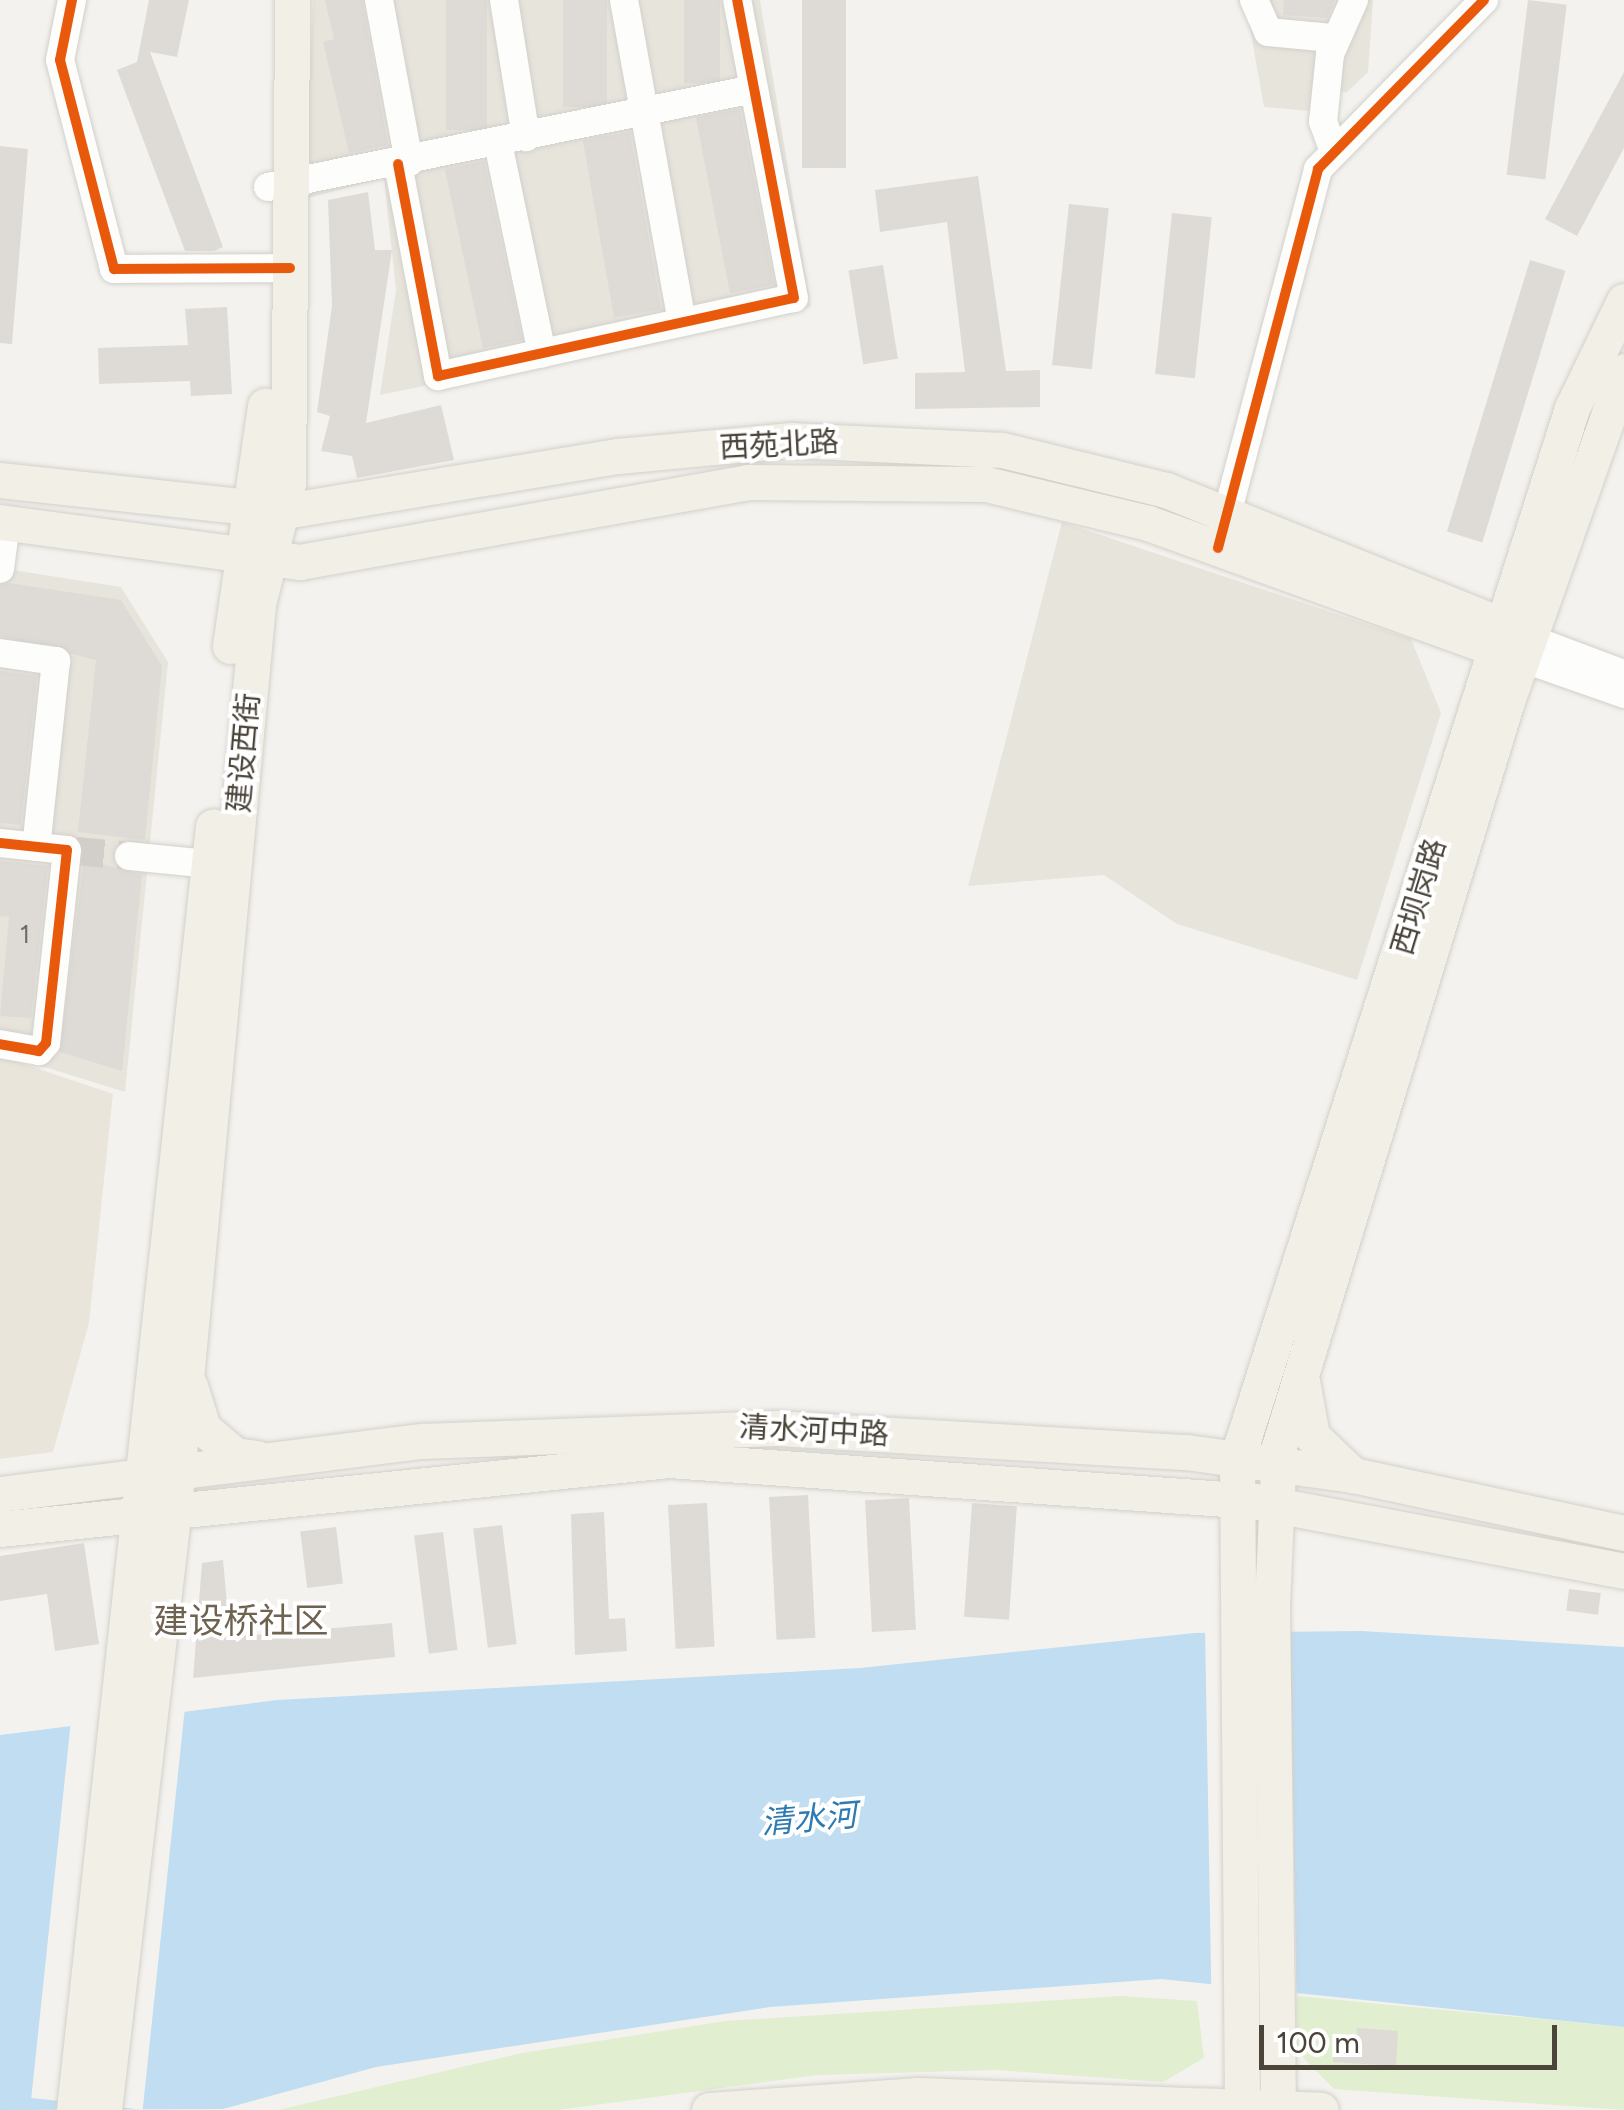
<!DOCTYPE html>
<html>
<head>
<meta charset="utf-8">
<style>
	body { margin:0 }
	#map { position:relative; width:1624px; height:2110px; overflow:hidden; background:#f4f2ee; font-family:Figtree,"Noto Sans SC",sans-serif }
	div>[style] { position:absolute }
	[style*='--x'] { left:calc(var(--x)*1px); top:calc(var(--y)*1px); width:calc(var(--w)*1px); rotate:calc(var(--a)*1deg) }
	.residential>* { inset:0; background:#e7e4dc }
	.education>* { inset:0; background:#eae5da }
	.green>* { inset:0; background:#e1eecf }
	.water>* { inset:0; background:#c0ddf1 }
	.pier>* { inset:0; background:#f4f2ee; transform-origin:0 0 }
	.building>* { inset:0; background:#dedbd6; transform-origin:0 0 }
	.minor-tunnel>* { height:28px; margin-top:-14px; transform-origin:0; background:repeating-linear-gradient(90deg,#d2cfca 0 28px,transparent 0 42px) }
	.roads { filter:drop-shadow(0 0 2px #d2d0cb) drop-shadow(0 0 2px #d2d0cb) }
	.minor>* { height:28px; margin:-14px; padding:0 14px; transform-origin:14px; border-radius:14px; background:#fdfdfc }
	.major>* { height:35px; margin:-17.5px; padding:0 17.5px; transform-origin:17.5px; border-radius:17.5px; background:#f2efe6 }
	.cycleway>* { height:10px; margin:-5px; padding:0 5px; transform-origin:5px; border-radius:5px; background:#e8590c }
	span { translate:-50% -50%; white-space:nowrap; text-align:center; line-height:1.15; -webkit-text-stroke:8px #fff; paint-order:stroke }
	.number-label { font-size:25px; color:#706a61 }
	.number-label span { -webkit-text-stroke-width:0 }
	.street-label { font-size:30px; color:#4b4439 }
	.water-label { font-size:32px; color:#2e7ab2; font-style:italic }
	.quarter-label { font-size:35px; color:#6e6250 }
	.scale { position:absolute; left:1259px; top:2025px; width:298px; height:45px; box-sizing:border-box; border:5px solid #4b4439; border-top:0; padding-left:12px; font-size:30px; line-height:35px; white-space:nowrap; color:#4b4439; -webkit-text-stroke:8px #fff; paint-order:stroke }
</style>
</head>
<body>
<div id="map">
	<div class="residential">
		<div style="clip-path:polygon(313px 0,760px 0,811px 307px,380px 395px,396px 290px,384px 178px,304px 199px)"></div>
		<div style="clip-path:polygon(1245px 0,1373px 0,1368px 72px,1347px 92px,1334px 91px,1331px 113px,1264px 107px)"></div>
		<div style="clip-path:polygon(1062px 522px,1411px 639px,1441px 713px,1357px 980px,1177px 924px,1104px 875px,968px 886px)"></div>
		<div style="clip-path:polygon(0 568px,121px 587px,168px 662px,125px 1092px,0 1053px)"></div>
	</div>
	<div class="education">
		<div style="clip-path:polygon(0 1056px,113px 1094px,89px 1323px,53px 1452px,0 1459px)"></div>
	</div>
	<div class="green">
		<div style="clip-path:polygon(1121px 1996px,1197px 2001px,1204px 2058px,1163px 2082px,996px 2070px,817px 2075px,558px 2110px,278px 2110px,522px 2053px,726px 2021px)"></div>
		<div style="clip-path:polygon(1296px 1996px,1624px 2027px,1624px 2110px,1334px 2089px,1297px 2051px)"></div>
	</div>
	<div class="water">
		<div style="clip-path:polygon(1362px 1631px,1624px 1647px,1624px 2027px,1161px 1979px,770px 2007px,376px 2067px,223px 2109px,0 2110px,0 1735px,277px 1700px,860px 1668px,1195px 1633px)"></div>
	</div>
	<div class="pier">
		<div style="left:1290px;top:1627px;width:374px;height:85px;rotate:89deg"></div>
		<div style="left:185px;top:1707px;width:405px;height:112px;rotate:96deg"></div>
	</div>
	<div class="building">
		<div style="clip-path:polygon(149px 0,189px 0,177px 57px,150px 52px,223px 247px,214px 251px,185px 251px,117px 70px,137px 62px)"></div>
		<div style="clip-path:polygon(325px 0,362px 0,388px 145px,349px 153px,323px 42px,334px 39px)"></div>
		<div style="left:446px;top:0;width:41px;height:130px"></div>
		<div style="left:563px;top:0;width:44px;height:107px"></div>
		<div style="left:684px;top:0;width:36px;height:83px"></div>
		<div style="left:802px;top:0;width:44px;height:168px"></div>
		<div style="clip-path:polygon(1284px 0,1335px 0,1327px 18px,1283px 15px)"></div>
		<div style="left:1528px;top:0;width:39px;height:176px;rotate:7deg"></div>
		<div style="clip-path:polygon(1624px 72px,1624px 148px,1577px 236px,1545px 219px)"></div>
		<div style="left:740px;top:109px;width:179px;height:45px;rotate:79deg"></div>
		<div style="left:630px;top:132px;width:180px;height:48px;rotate:80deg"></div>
		<div style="clip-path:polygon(0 146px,28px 149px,12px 344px,0 343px)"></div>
		<div style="left:484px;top:161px;width:183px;height:40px;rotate:78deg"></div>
		<div style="clip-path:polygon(978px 176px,1006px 371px,1040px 370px,1040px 407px,915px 409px,915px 373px,965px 372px,947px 222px,880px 232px,875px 190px)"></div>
		<div style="clip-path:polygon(368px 192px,375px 250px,392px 250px,366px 423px,441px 405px,454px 460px,357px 478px,352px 456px,321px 451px,330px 416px,317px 412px,332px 306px,328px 200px)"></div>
		<div style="left:1069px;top:204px;width:40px;height:162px;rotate:6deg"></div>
		<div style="left:1172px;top:213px;width:40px;height:162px;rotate:6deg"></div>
		<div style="left:1530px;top:260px;width:37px;height:284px;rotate:17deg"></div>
		<div style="left:883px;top:265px;width:95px;height:35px;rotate:81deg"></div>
		<div style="clip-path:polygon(227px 307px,232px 394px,191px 396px,190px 381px,99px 384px,98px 348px,188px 345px,185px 309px)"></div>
		<div style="clip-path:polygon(9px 583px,121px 600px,162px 666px,145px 840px,78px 832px,96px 660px,0 636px,0 586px)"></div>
		<div style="clip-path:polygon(0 671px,37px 676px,21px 825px,0 823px)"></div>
		<div style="clip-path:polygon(84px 859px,142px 875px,122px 1071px,60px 1052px)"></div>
		<div style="clip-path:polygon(0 861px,48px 866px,31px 1018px,0 1016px,9px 917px,0 916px)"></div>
		<div style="left:808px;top:1495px;width:143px;height:39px;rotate:87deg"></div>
		<div style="left:909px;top:1498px;width:132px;height:44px;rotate:87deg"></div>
		<div style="left:707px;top:1503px;width:144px;height:39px;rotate:87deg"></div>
		<div style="left:972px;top:1503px;width:45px;height:114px;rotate:4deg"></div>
		<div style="clip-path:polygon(604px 1512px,609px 1619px,625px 1618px,627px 1651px,575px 1655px,571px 1514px)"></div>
		<div style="left:502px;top:1525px;width:120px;height:29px;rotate:83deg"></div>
		<div style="left:336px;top:1527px;width:57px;height:36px;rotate:83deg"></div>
		<div style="left:443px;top:1532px;width:119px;height:29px;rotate:83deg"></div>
		<div style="clip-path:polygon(84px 1543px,99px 1644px,55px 1651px,47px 1594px,0 1601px,0 1556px)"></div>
		<div style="clip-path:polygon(223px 1560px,230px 1637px,392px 1623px,395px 1657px,193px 1678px,202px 1563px)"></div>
		<div style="left:1569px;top:1589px;width:32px;height:22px;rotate:7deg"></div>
		<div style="clip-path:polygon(1357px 2028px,1398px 2031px,1396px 2066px,1333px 2062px,1334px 2040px,1356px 2041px)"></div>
	</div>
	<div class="minor-tunnel">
		<div style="--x:76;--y:851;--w:53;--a:5.4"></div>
	</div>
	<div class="roads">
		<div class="minor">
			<div style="--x:72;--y:0;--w:61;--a:101.3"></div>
			<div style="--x:60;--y:60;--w:216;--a:75.5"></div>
			<div style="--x:114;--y:269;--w:176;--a:-0.3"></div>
			<div style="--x:379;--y:0;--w:165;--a:79.5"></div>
			<div style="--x:504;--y:0;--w:139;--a:80.9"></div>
			<div style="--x:624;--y:0;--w:327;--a:79.8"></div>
			<div style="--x:1254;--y:0;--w:35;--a:66"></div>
			<div style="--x:1268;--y:32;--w:64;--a:5.4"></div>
			<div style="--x:498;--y:143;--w:215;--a:78.2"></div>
			<div style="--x:1333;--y:149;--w:29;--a:-110"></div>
			<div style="--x:1323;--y:122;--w:68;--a:-84.1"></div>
			<div style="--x:1330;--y:54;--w:59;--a:-66"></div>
			<div style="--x:398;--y:164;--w:216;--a:79.3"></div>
			<div style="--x:438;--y:376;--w:364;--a:-12.4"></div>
			<div style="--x:794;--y:298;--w:303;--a:-100.8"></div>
			<div style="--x:268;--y:187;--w:494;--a:-11.4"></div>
			<div style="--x:1222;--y:533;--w:376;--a:-75.2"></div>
			<div style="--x:1318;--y:169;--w:237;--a:-45.5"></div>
			<div style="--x:0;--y:569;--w:46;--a:-82.6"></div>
			<div style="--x:1528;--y:638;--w:103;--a:20.6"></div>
			<div style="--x:0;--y:653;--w:57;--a:8.1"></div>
			<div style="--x:56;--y:661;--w:187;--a:96.1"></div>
			<div style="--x:1522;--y:658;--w:108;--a:19.4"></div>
			<div style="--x:0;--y:843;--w:67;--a:6"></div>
			<div style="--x:67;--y:850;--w:194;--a:96.2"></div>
			<div style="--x:46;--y:1043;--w:11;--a:131"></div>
			<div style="--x:39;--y:1051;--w:40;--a:-170"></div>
			<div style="--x:129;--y:856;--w:80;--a:5.7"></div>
		</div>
		<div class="major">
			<div style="--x:0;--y:480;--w:287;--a:6.2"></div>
			<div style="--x:285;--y:511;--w:338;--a:-9.4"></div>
			<div style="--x:618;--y:456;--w:174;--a:-5.3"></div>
			<div style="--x:791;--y:440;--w:211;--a:2.7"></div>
			<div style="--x:1002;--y:450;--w:169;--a:13.7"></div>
			<div style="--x:1166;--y:490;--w:386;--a:21.9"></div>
			<div style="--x:0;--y:522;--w:303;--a:7.6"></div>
			<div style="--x:300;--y:562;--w:454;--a:-10.1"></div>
			<div style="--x:747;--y:482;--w:239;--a:0.5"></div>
			<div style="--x:986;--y:484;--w:167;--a:13.5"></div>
			<div style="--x:1148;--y:523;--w:391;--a:19.9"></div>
			<div style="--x:230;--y:646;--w:243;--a:-81.7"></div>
			<div style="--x:1302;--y:1381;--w:56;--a:79.7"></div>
			<div style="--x:1312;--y:1436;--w:57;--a:43.6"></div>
			<div style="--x:190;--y:1386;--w:44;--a:72.8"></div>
			<div style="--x:203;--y:1428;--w:42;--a:40.2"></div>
			<div style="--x:235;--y:1455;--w:22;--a:8"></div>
			<div style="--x:0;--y:1494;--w:425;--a:-7.2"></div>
			<div style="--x:422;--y:1441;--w:355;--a:-2.1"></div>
			<div style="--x:777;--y:1428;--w:410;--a:3.4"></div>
			<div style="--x:1186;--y:1452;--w:169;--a:7.8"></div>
			<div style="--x:1353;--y:1475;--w:277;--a:12.1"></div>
			<div style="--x:0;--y:1529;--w:673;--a:-5.89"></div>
			<div style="--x:669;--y:1460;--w:586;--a:4.01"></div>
			<div style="--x:1254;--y:1501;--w:377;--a:10.7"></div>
			<div style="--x:74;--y:2110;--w:1291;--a:-83.82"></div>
			<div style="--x:104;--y:2110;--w:606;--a:-83.37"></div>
			<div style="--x:174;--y:1508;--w:908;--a:-84.69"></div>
			<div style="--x:258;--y:604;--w:125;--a:-76.1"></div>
			<div style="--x:288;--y:483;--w:483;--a:-89.5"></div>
			<div style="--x:709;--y:2110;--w:210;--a:-4.1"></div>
			<div style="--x:918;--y:2095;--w:403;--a:2.1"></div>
			<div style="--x:1242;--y:2110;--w:651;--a:-90.44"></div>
			<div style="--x:1237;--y:1459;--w:1103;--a:-72.32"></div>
			<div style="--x:1572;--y:408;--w:119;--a:-64.1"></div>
			<div style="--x:1278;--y:2110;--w:507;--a:-90.68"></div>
			<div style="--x:1272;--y:1603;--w:156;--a:-87.4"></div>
			<div style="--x:1279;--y:1447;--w:777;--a:-73.01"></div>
			<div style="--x:1506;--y:704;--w:353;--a:-70.5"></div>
		</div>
	</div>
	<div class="cycleway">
		<div style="--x:72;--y:0;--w:61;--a:101.3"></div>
		<div style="--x:60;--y:60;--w:216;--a:75.5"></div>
		<div style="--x:114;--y:269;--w:176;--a:-0.3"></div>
		<div style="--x:398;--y:164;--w:216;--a:79.3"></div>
		<div style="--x:438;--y:376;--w:364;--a:-12.4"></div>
		<div style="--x:794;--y:298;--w:303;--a:-100.8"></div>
		<div style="--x:1218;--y:548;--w:392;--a:-75.2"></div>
		<div style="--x:1318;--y:169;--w:237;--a:-45.5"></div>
		<div style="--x:0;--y:843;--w:67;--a:6"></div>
		<div style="--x:67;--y:850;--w:194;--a:96.2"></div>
		<div style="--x:46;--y:1043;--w:11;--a:131"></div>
		<div style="--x:39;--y:1051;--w:40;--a:-170"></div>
	</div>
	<div class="number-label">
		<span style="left:25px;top:934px">1</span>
	</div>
	<div class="street-label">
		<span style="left:779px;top:445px;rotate:-3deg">西苑北路</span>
		<span style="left:244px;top:753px;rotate:-85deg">建设西街</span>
		<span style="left:1419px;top:897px;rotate:-73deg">西坝岗路</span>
		<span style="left:814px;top:1431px;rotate:3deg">清水河中路</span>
	</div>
	<div class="water-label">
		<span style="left:809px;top:1819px;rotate:-5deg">清水河</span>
	</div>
	<div class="quarter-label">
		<span style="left:241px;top:1621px">建设桥社区</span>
	</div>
	<div class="scale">100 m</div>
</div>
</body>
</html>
